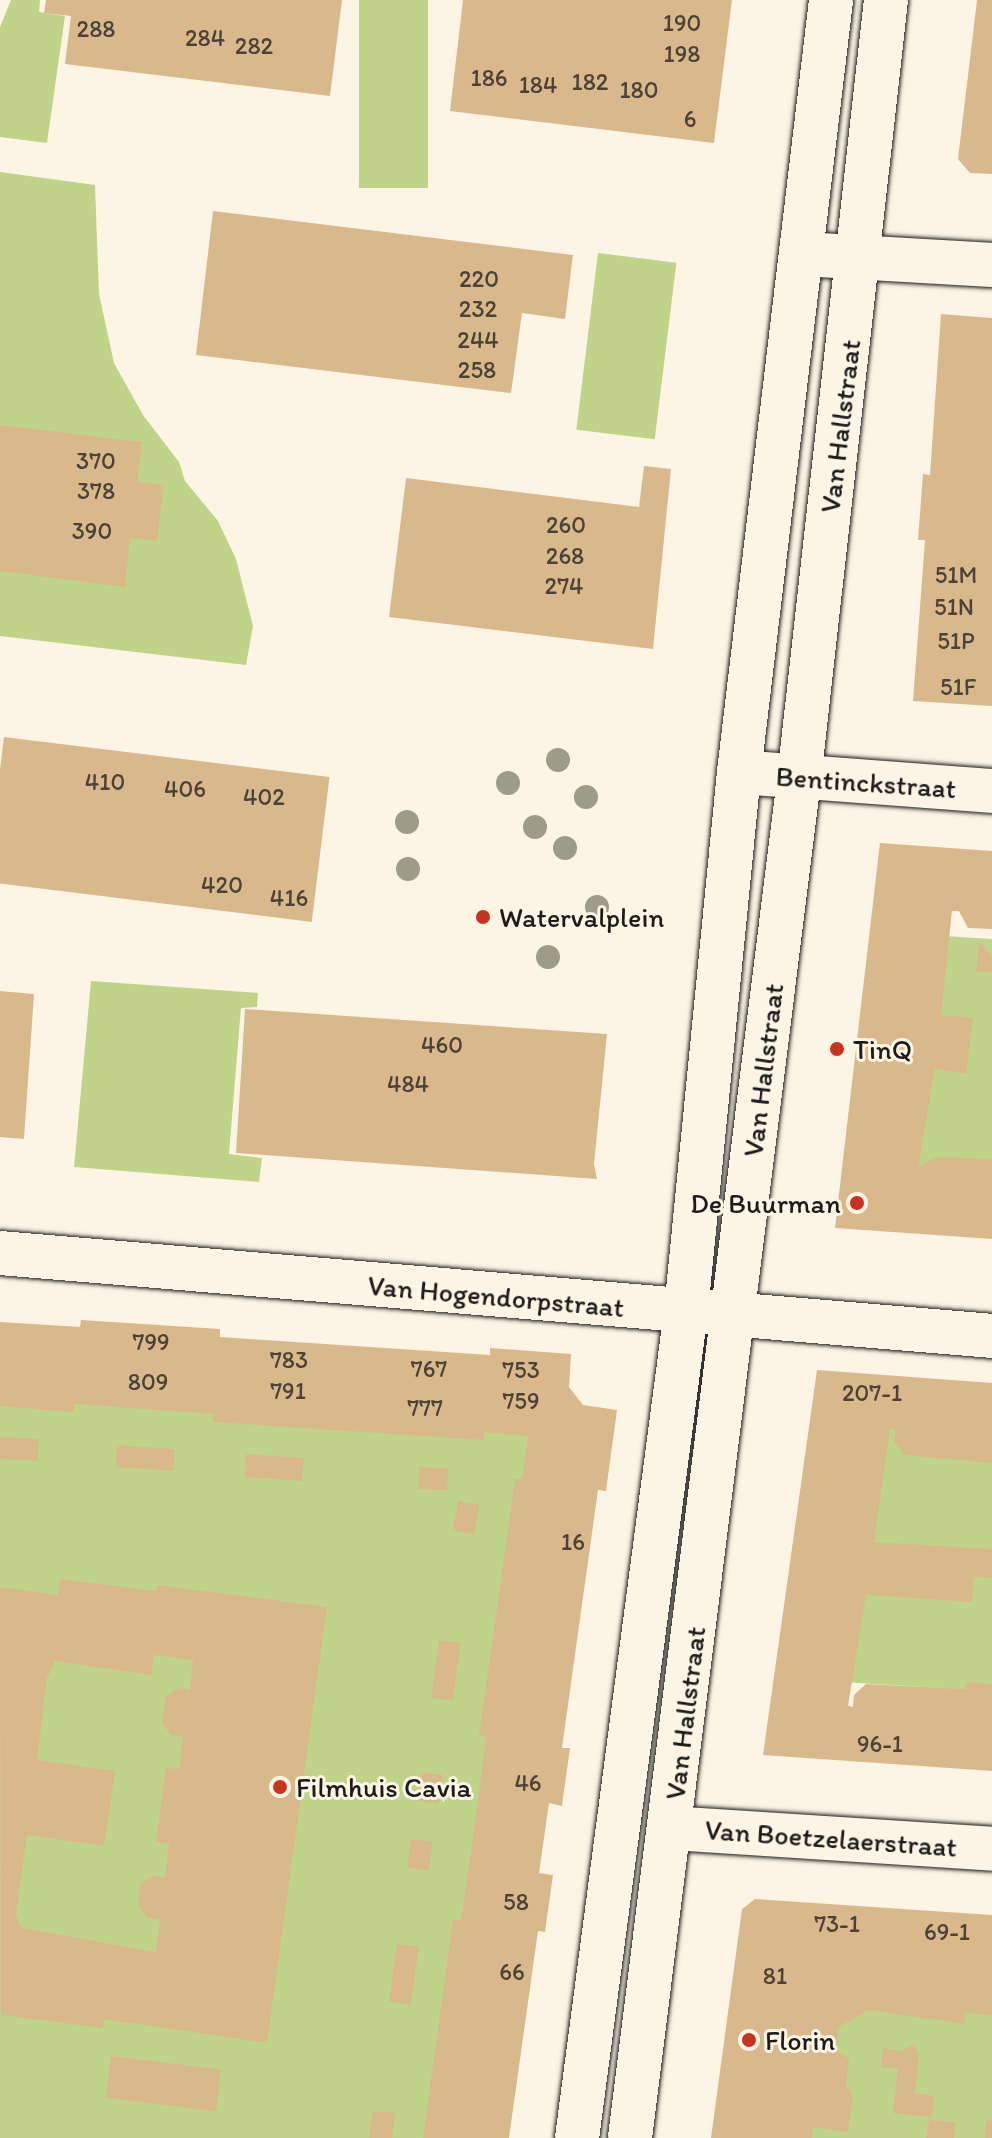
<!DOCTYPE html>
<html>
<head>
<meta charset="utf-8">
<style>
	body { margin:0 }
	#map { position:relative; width:992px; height:2138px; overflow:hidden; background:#fcf5e5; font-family:Itim,sans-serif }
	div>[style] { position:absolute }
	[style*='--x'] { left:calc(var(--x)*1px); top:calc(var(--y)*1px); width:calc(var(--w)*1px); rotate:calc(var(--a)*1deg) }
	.green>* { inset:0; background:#bfd489; transform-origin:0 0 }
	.building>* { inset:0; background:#d9b98c; transform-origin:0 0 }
	.roads { filter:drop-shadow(0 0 2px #1c1c1c) drop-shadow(0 0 2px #1c1c1c) }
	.street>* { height:44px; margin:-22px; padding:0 22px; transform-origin:22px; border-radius:22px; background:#fcf5e5 }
	.secondary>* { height:44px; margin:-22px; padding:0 22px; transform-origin:22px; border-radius:22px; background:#fcf5e5 }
	.trees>* { width:24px; height:24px; margin:-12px; border-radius:50%; background:#9c9c89 }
	.dots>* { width:22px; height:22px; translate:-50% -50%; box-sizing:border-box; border:4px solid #fcf5e5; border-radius:50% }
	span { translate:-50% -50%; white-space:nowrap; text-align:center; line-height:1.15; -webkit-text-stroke:6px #fcf5e5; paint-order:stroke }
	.number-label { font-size:24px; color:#4b4338 }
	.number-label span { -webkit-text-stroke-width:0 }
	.street-label { font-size:28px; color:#1c1c1c }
	.poi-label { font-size:28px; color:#1c1c1c }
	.left { translate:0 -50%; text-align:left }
	.right { translate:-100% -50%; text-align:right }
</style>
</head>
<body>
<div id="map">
	<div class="green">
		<div style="clip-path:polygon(11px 0,40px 0,39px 12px,65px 16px,47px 143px,0 137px,0 27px)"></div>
		<div style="left:359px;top:0;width:69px;height:188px"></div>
		<div style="clip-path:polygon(0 172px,95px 185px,99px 294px,114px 363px,143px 415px,179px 462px,185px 481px,218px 521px,236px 559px,253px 626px,246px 665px,0 636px)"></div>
		<div style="left:598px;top:253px;width:79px;height:178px;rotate:7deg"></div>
		<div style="clip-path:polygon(929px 935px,992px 939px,992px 1205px,900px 1198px)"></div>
		<div style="clip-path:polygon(91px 981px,258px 993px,257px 1007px,241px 1008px,229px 1154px,262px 1158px,259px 1182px,74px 1167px)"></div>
		<div style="clip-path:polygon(0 1358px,556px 1393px,463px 2138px,0 2138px)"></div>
		<div style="clip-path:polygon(883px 1414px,992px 1422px,992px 1691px,841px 1682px)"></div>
		<div style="clip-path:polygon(832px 1950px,992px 1961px,992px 2138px,794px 2138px)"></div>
	</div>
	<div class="building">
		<div style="clip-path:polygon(46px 0,342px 0,330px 96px,65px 64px,71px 16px,44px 13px)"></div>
		<div style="clip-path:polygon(463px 0,732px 0,714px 143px,450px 111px)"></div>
		<div style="clip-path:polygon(977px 0,992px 0,992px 174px,970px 173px,958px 159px)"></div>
		<div style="clip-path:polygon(213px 211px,573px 255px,565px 319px,522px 313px,511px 393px,196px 355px)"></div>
		<div style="clip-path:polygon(941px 314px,992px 318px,992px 706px,913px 701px,925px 540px,918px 540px,923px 474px,930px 475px)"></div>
		<div style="clip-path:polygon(0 425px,142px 442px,137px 482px,164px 485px,157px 541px,130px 538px,125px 587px,0 571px)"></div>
		<div style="clip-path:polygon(644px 466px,671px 469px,653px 649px,389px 617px,406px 478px,639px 507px)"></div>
		<div style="left:4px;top:737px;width:328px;height:146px;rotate:7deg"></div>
		<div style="clip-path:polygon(880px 843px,992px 851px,992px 929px,968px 928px,959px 911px,952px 911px,941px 1015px,973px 1018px,966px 1074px,935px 1069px,918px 1167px,935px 1157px,992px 1159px,992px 1239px,835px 1228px)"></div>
		<div style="clip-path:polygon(979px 942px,992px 956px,992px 972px,976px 972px)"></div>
		<div style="clip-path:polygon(0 991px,34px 994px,24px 1139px,0 1137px)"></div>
		<div style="clip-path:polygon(245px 1009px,607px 1034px,594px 1164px,597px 1179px,236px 1153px)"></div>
		<div style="clip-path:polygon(81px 1320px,220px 1329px,220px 1337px,490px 1355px,490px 1348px,571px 1354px,569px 1387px,583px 1405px,617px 1410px,606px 1491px,598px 1490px,562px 1748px,570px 1748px,562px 1806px,549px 1803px,539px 1873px,553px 1875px,545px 1932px,538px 1931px,509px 2138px,423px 2138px,453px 1920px,461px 1920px,474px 1830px,486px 1737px,479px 1736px,515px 1479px,522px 1479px,528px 1436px,484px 1432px,484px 1440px,213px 1422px,214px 1414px,74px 1404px,74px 1412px,0 1406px,0 1322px,80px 1327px)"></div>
		<div style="clip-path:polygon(817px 1370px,992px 1383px,992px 1463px,905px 1455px,894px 1441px,896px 1430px,890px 1429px,874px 1542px,992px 1549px,992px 1578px,974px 1577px,972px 1602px,866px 1595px,848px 1706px,853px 1707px,854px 1695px,866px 1684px,966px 1689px,966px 1682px,992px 1684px,992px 1771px,763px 1755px)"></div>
		<div style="left:0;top:1437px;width:39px;height:22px;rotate:3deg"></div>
		<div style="left:117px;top:1445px;width:58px;height:22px;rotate:4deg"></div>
		<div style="left:246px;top:1454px;width:58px;height:23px;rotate:4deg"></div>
		<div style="left:419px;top:1467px;width:29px;height:22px;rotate:2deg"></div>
		<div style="left:458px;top:1501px;width:22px;height:30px;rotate:10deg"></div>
		<div style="clip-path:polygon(evenodd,60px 1579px,157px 1591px,158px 1585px,327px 1607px,267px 2043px,104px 2019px,103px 2028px,1px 2015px,0 1587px,58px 1595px,60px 1579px,154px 1655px,193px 1660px,190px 1690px,178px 1688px,166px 1697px,162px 1723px,171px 1735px,183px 1737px,179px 1769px,166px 1768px,156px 1842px,169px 1844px,165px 1878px,153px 1875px,140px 1885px,138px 1906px,148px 1918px,160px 1920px,156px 1952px,21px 1928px,16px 1915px,27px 1835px,104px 1846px,115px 1771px,37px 1760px,47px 1678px,55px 1661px,151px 1675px,154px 1655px)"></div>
		<div style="left:439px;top:1640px;width:22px;height:58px;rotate:8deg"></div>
		<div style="left:421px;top:1772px;width:22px;height:29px;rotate:8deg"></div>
		<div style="left:411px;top:1839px;width:22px;height:29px;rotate:8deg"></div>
		<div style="clip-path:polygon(755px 1899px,992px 1915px,992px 2015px,965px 2013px,965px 2024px,868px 2010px,839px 2027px,836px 2049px,849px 2059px,846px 2085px,853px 2096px,848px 2132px,813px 2127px,812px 2138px,711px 2138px,742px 1909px)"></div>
		<div style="left:397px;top:1944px;width:22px;height:58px;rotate:8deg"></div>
		<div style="clip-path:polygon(914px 2044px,919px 2056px,915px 2093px,934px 2096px,932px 2117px,893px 2113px,898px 2069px,881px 2067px,883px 2048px,900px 2051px)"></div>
		<div style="left:111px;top:2056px;width:111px;height:42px;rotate:7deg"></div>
		<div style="clip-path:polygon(373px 2111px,395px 2113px,392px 2138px,369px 2138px)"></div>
		<div style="clip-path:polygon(929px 2120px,955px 2122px,954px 2138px,926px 2138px)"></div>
		<div style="clip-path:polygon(986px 2120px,992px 2121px,992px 2138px,985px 2138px)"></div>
	</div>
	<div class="roads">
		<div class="street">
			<div style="--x:802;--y:254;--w:190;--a:3.3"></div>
			<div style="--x:739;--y:772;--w:254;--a:4.3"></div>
			<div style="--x:0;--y:1253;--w:995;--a:4.78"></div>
			<div style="--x:671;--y:1828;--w:322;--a:3.7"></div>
		</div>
		<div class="secondary">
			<div style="--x:577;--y:2138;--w:834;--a:-82.49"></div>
			<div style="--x:686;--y:1311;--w:542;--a:-84.38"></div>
			<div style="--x:739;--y:772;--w:777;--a:-83.2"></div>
			<div style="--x:630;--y:2138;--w:1369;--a:-82.91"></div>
			<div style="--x:799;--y:779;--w:784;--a:-83.63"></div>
		</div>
	</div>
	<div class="trees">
		<div style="left:558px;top:760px"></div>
		<div style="left:508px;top:783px"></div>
		<div style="left:586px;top:797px"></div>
		<div style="left:407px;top:822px"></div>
		<div style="left:535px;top:827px"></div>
		<div style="left:565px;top:848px"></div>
		<div style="left:408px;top:869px"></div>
		<div style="left:597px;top:907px"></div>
		<div style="left:548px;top:957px"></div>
	</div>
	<div class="dots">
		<div style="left:483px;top:917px;background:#c8321e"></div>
		<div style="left:837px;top:1049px;background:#c8321e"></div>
		<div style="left:857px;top:1203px;background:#c8321e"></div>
		<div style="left:280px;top:1787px;background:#c8321e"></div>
		<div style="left:749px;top:2040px;background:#c8321e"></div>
	</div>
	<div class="number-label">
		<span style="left:682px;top:23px">190</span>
		<span style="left:96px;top:29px">288</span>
		<span style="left:205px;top:38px">284</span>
		<span style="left:254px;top:46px">282</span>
		<span style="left:682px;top:54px">198</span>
		<span style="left:489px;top:78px">186</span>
		<span style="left:590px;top:82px">182</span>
		<span style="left:538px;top:85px">184</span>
		<span style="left:639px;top:90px">180</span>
		<span style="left:690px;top:119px">6</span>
		<span style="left:479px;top:279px">220</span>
		<span style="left:478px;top:309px">232</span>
		<span style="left:478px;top:340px">244</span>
		<span style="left:477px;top:370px">258</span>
		<span style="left:96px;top:461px">370</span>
		<span style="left:96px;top:491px">378</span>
		<span style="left:566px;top:525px">260</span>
		<span style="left:92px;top:531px">390</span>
		<span style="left:565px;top:556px">268</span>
		<span style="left:956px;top:575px">51M</span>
		<span style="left:564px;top:586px">274</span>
		<span style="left:954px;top:607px">51N</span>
		<span style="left:956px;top:641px">51P</span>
		<span style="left:958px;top:687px">51F</span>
		<span style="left:105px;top:782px">410</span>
		<span style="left:185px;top:789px">406</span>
		<span style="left:264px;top:797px">402</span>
		<span style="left:222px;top:885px">420</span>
		<span style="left:289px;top:898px">416</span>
		<span style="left:442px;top:1045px">460</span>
		<span style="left:408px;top:1084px">484</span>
		<span style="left:151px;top:1342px">799</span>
		<span style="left:289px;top:1360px">783</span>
		<span style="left:429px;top:1369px">767</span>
		<span style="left:521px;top:1370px">753</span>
		<span style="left:148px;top:1382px">809</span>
		<span style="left:288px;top:1391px">791</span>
		<span style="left:872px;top:1393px">207-1</span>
		<span style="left:521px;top:1401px">759</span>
		<span style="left:425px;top:1408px">777</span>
		<span style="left:573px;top:1542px">16</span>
		<span style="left:880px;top:1744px">96-1</span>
		<span style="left:528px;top:1783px">46</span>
		<span style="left:516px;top:1902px">58</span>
		<span style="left:837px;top:1924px">73-1</span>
		<span style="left:947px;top:1932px">69-1</span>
		<span style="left:512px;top:1972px">66</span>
		<span style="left:775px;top:1976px">81</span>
	</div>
	<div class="street-label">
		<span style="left:840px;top:426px;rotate:-83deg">Van Hallstraat</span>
		<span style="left:866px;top:782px;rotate:4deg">Bentinckstraat</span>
		<span style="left:763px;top:1070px;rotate:-83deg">Van Hallstraat</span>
		<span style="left:496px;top:1296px;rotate:5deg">Van Hogendorpstraat</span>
		<span style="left:685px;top:1713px;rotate:-83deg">Van Hallstraat</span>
		<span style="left:831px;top:1838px;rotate:4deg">Van Boetzelaerstraat</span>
	</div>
	<div class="poi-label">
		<span class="left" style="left:499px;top:917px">Watervalplein</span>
		<span class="left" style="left:853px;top:1049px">TinQ</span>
		<span class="right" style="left:841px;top:1203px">De Buurman</span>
		<span class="left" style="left:296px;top:1787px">Filmhuis Cavia</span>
		<span class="left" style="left:765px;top:2040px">Florin</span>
	</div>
</div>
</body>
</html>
